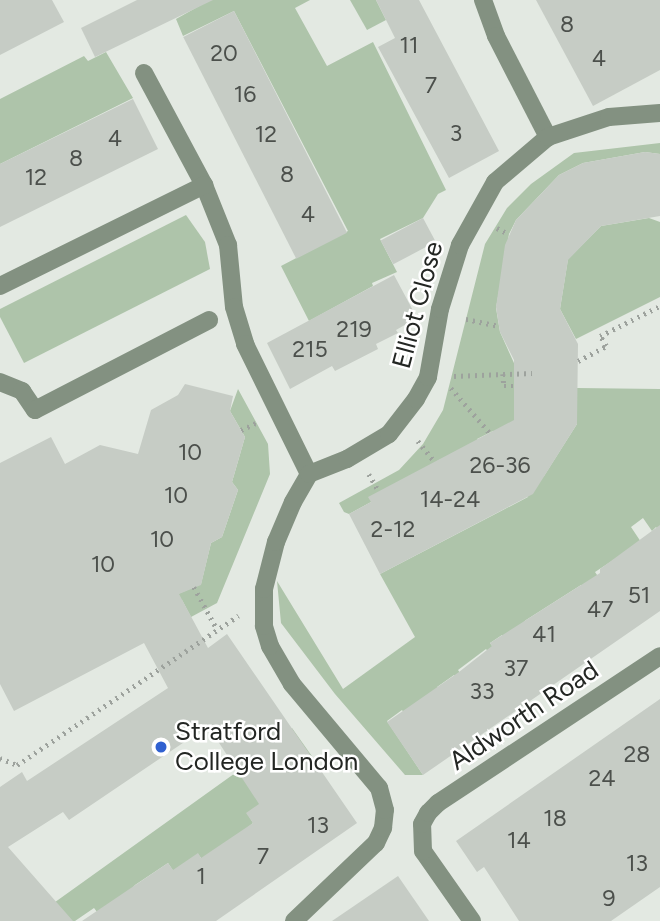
<!DOCTYPE html>
<html>
<head>
<meta charset="utf-8">
<style>
	body { margin:0 }
	#map { position:relative; width:660px; height:921px; overflow:hidden; background:#e3e9e2; font-family:Figtree,sans-serif }
	div>[style] { position:absolute }
	[style*='--x'] { left:calc(var(--x)*1px); top:calc(var(--y)*1px); width:calc(var(--w)*1px); rotate:calc(var(--a)*1deg) }
	.green>* { inset:0; background:#aec4aa }
	.building>* { inset:0; background:#c6ccc5; transform-origin:0 0 }
	.path>* { height:4.5px; margin-top:-2.25px; transform-origin:0; background:repeating-linear-gradient(90deg,#9da29d 0 2px,transparent 0 7px) }
	.minor>* { height:18px; margin:-9px; padding:0 9px; transform-origin:9px; border-radius:9px; background:#839181 }
	.dots>* { width:19px; height:19px; translate:-50% -50%; box-sizing:border-box; border:4px solid #fff; border-radius:50% }
	span { translate:-50% -50%; white-space:nowrap; text-align:center; line-height:1.15; -webkit-text-stroke:5px #fff; paint-order:stroke }
	.number-label { font-size:23px; color:#4c504c }
	.number-label span { -webkit-text-stroke-width:0 }
	.street-label { font-size:26px; color:#232623 }
	.poi-label { font-size:26px; color:#232623 }
	.left { translate:0 -50%; text-align:left }
</style>
</head>
<body>
<div id="map">
	<div class="green">
		<div style="clip-path:polygon(210px 0,310px 0,295px 8px,327px 66px,373px 42px,446px 190px,438px 194px,423px 218px,380px 239px,397px 272px,372px 283px,373px 286px,309px 321px,281px 266px,348px 231px,234px 11px,183px 36px,176px 19px)"></div>
		<div style="clip-path:polygon(350px 0,376px 0,386px 20px,367px 30px)"></div>
		<div style="clip-path:polygon(106px 52px,133px 98px,0 164px,0 99px,84px 56px,88px 61px)"></div>
		<div style="clip-path:polygon(660px 143px,660px 154px,645px 152px,583px 163px,559px 175px,516px 220px,509px 234px,496px 308px,500px 332px,531px 401px,512px 441px,493px 431px,477px 439px,480px 444px,439px 460px,371px 502px,349px 514px,344px 512px,339px 503px,399px 470px,423px 444px,443px 410px,485px 244px,507px 208px,531px 184px,574px 153px)"></div>
		<div style="clip-path:polygon(186px 215px,205px 242px,210px 269px,24px 363px,0 317px,0 309px)"></div>
		<div style="clip-path:polygon(649px 218px,660px 222px,660px 297px,576px 339px,560px 309px,568px 259px,601px 226px)"></div>
		<div style="clip-path:polygon(577px 388px,660px 389px,660px 532px,656px 527px,652px 531px,643px 518px,631px 527px,641px 542px,595px 572px,614px 600px,581px 585px,526px 620px,505px 639px,502px 635px,490px 643px,510px 672px,505px 675px,486px 649px,458px 670px,476px 696px,454px 675px,437px 687px,444px 698px,409px 721px,402px 710px,387px 721px,423px 775px,405px 775px,335px 694px,281px 623px,277px 581px,343px 689px,415px 637px,380px 574px,528px 497px,523px 487px,544px 476px,577px 424px)"></div>
		<div style="clip-path:polygon(238px 389px,268px 444px,270px 474px,217px 603px,191px 617px,182px 600px,171px 597px,201px 584px,211px 543px,222px 537px,238px 490px,232px 482px,245px 437px,230px 411px)"></div>
		<div style="clip-path:polygon(292px 728px,321px 769px,247px 813px,253px 823px,205px 863px,198px 854px,188px 893px,168px 863px,135px 885px,104px 921px,94px 908px,75px 921px,64px 921px,51px 905px,238px 771px,235px 766px)"></div>
	</div>
	<div class="building">
		<div style="clip-path:polygon(0 0,52px 0,64px 22px,0 55px)"></div>
		<div style="clip-path:polygon(137px 0,213px 0,95px 57px,81px 28px)"></div>
		<div style="clip-path:polygon(376px 0,419px 0,499px 151px,449px 178px,378px 47px,395px 38px)"></div>
		<div style="clip-path:polygon(536px 0,660px 0,660px 70px,593px 106px)"></div>
		<div style="left:234px;top:11px;width:249px;height:57px;rotate:63deg"></div>
		<div style="clip-path:polygon(133px 99px,158px 149px,0 227px,0 164px)"></div>
		<div style="clip-path:polygon(645px 152px,660px 154px,660px 216px,601px 226px,568px 260px,560px 309px,578px 344px,577px 424px,533px 494px,380px 574px,349px 514px,371px 502px,368px 497px,514px 420px,514px 360px,500px 332px,496px 307px,505px 245px,516px 220px,559px 175px,583px 163px)"></div>
		<div style="left:423px;top:218px;width:27px;height:48px;rotate:62deg"></div>
		<div style="clip-path:polygon(394px 275px,417px 318px,396px 330px,398px 333px,376px 344px,378px 349px,335px 371px,332px 366px,290px 389px,267px 343px)"></div>
		<div style="clip-path:polygon(185px 384px,233px 396px,230px 411px,245px 437px,232px 482px,238px 490px,222px 537px,211px 543px,201px 585px,179px 594px,208px 648px,227px 634px,357px 823px,216px 921px,82px 921px,168px 863px,173px 870px,198px 853px,201px 858px,253px 823px,246px 813px,259px 804px,208px 726px,69px 820px,63px 812px,8px 847px,73px 921px,0 921px,0 787px,22px 772px,27px 781px,168px 688px,144px 643px,14px 711px,0 684px,0 463px,51px 437px,65px 464px,100px 445px,138px 454px,151px 410px,178px 395px)"></div>
		<div style="clip-path:polygon(660px 525px,660px 611px,423px 775px,387px 722px,459px 672px,492px 646px,490px 643px,600px 573px,600px 569px)"></div>
		<div style="clip-path:polygon(660px 699px,660px 887px,611px 921px,519px 921px,484px 867px,477px 872px,456px 841px)"></div>
		<div style="clip-path:polygon(398px 876px,429px 921px,332px 921px)"></div>
	</div>
	<div class="path">
		<div style="--x:497;--y:228;--w:13;--a:27"></div>
		<div style="--x:466;--y:319;--w:34;--a:12"></div>
		<div style="--x:578;--y:361;--w:32;--a:-28"></div>
		<div style="--x:606;--y:346;--w:12;--a:-121"></div>
		<div style="--x:600;--y:336;--w:67;--a:-26.6"></div>
		<div style="--x:503;--y:374;--w:12;--a:85"></div>
		<div style="--x:504;--y:386;--w:10;--a:0"></div>
		<div style="--x:454;--y:376;--w:78;--a:-2.2"></div>
		<div style="--x:451;--y:388;--w:60;--a:49.1"></div>
		<div style="--x:241;--y:430;--w:17;--a:-25"></div>
		<div style="--x:418;--y:441;--w:27;--a:51"></div>
		<div style="--x:369;--y:474;--w:20;--a:60"></div>
		<div style="--x:194;--y:587;--w:48;--a:61.3"></div>
		<div style="--x:0;--y:758;--w:18;--a:22"></div>
		<div style="--x:17;--y:765;--w:267;--a:-34"></div>
	</div>
	<div class="minor">
		<div style="--x:483;--y:0;--w:38;--a:70"></div>
		<div style="--x:496;--y:36;--w:114;--a:62.8"></div>
		<div style="--x:144;--y:73;--w:127;--a:61.8"></div>
		<div style="--x:204;--y:185;--w:65;--a:68.2"></div>
		<div style="--x:228;--y:245;--w:62;--a:84.5"></div>
		<div style="--x:234;--y:307;--w:39;--a:73"></div>
		<div style="--x:245;--y:344;--w:145;--a:63.8"></div>
		<div style="--x:0;--y:286;--w:228;--a:-26.3"></div>
		<div style="--x:0;--y:382;--w:24;--a:22"></div>
		<div style="--x:22;--y:391;--w:23;--a:56"></div>
		<div style="--x:35;--y:410;--w:196;--a:-27.3"></div>
		<div style="--x:294;--y:921;--w:113;--a:-43.6"></div>
		<div style="--x:376;--y:843;--w:17;--a:-65"></div>
		<div style="--x:383;--y:828;--w:18;--a:-84"></div>
		<div style="--x:385;--y:810;--w:23;--a:-105"></div>
		<div style="--x:379;--y:788;--w:136;--a:-129.9"></div>
		<div style="--x:292;--y:684;--w:44;--a:-120.1"></div>
		<div style="--x:270;--y:646;--w:21;--a:-107"></div>
		<div style="--x:264;--y:626;--w:37;--a:-90"></div>
		<div style="--x:264;--y:589;--w:49;--a:-75.7"></div>
		<div style="--x:276;--y:542;--w:43;--a:-67"></div>
		<div style="--x:293;--y:502;--w:32;--a:-60"></div>
		<div style="--x:309;--y:474;--w:41;--a:-21.5"></div>
		<div style="--x:347;--y:459;--w:49;--a:-30.8"></div>
		<div style="--x:389;--y:434;--w:44;--a:-52.4"></div>
		<div style="--x:416;--y:399;--w:25;--a:-61"></div>
		<div style="--x:428;--y:377;--w:69;--a:-80"></div>
		<div style="--x:440;--y:309;--w:67;--a:-72.6"></div>
		<div style="--x:460;--y:245;--w:72;--a:-60.9"></div>
		<div style="--x:495;--y:182;--w:70;--a:-40.3"></div>
		<div style="--x:548;--y:137;--w:64;--a:-18.2"></div>
		<div style="--x:609;--y:117;--w:51;--a:-4.5"></div>
		<div style="--x:472;--y:921;--w:85;--a:-125"></div>
		<div style="--x:423;--y:851;--w:27;--a:-92"></div>
		<div style="--x:422;--y:824;--w:13;--a:-61"></div>
		<div style="--x:428;--y:813;--w:14;--a:-45"></div>
		<div style="--x:438;--y:803;--w:266;--a:-33.5"></div>
	</div>
	<div class="dots">
		<div style="left:161px;top:747px;background:#3061d0"></div>
	</div>
	<div class="number-label">
		<span style="left:567px;top:24px">8</span>
		<span style="left:409px;top:45px">11</span>
		<span style="left:224px;top:53px">20</span>
		<span style="left:599px;top:58px">4</span>
		<span style="left:431px;top:85px">7</span>
		<span style="left:245px;top:94px">16</span>
		<span style="left:456px;top:133px">3</span>
		<span style="left:266px;top:134px">12</span>
		<span style="left:115px;top:138px">4</span>
		<span style="left:76px;top:158px">8</span>
		<span style="left:287px;top:174px">8</span>
		<span style="left:36px;top:177px">12</span>
		<span style="left:308px;top:214px">4</span>
		<span style="left:354px;top:329px">219</span>
		<span style="left:310px;top:349px">215</span>
		<span style="left:190px;top:452px">10</span>
		<span style="left:500px;top:465px">26-36</span>
		<span style="left:176px;top:495px">10</span>
		<span style="left:450px;top:499px">14-24</span>
		<span style="left:393px;top:529px">2-12</span>
		<span style="left:162px;top:539px">10</span>
		<span style="left:103px;top:564px">10</span>
		<span style="left:639px;top:595px">51</span>
		<span style="left:600px;top:609px">47</span>
		<span style="left:544px;top:634px">41</span>
		<span style="left:516px;top:668px">37</span>
		<span style="left:482px;top:691px">33</span>
		<span style="left:637px;top:754px">28</span>
		<span style="left:602px;top:778px">24</span>
		<span style="left:555px;top:818px">18</span>
		<span style="left:318px;top:825px">13</span>
		<span style="left:519px;top:840px">14</span>
		<span style="left:263px;top:856px">7</span>
		<span style="left:637px;top:863px">13</span>
		<span style="left:201px;top:876px">1</span>
		<span style="left:609px;top:898px">9</span>
	</div>
	<div class="street-label">
		<span style="left:418px;top:305px;rotate:-75deg">Elliot Close</span>
		<span style="left:524px;top:716px;rotate:-34deg">Aldworth Road</span>
	</div>
	<div class="poi-label">
		<span class="left" style="left:175px;top:747px">Stratford<br>College London</span>
	</div>
</div>
</body>
</html>
